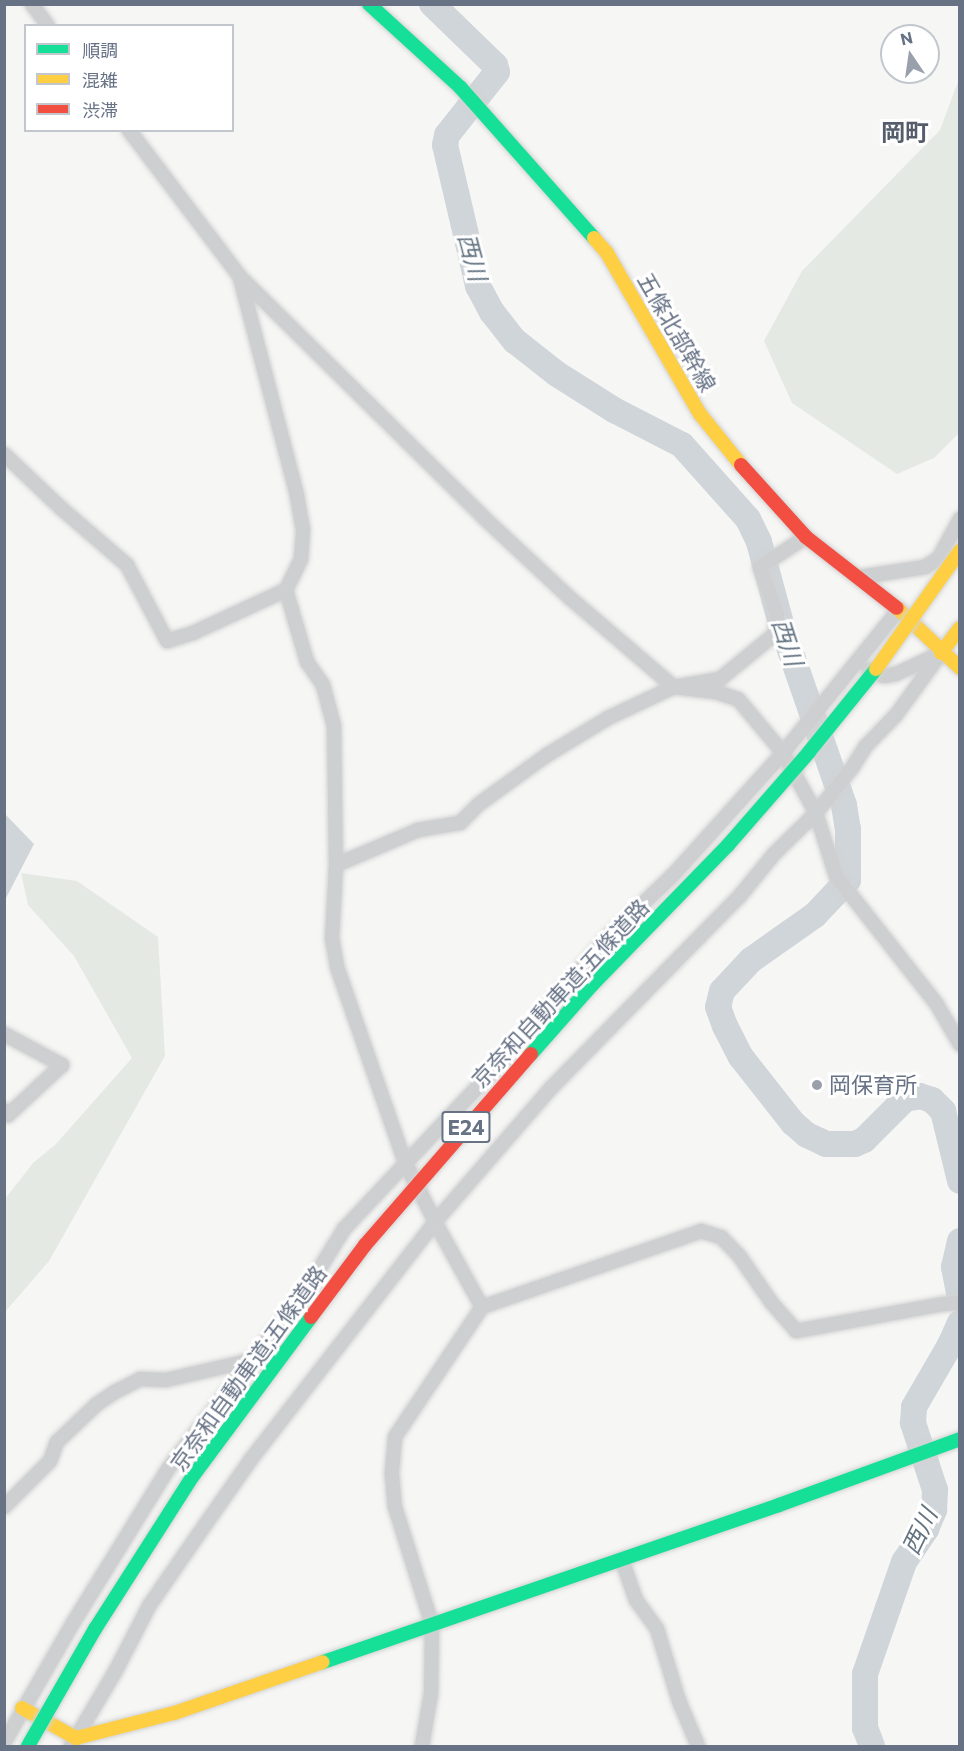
<!DOCTYPE html>
<html>
<head>
<meta charset="utf-8">
<style>
	body { margin:0 }
	#map { position:relative; width:964px; height:1751px; overflow:hidden; background:#f6f6f5; font-family:Commissioner,"Noto Sans JP",sans-serif }
	div>[style] { position:absolute }
	[style*='--x'] { left:calc(var(--x)*1px); top:calc(var(--y)*1px); width:calc(var(--w)*1px); rotate:calc(var(--a)*1deg) }
	.green>* { inset:0; background:#e5e9e3 }
	.water>* { inset:0; background:#d0d5d9 }
	.river>* { height:26px; margin:-13px; padding:0 13px; transform-origin:13px; border-radius:13px; background:#d0d5d9 }
	.roads { filter:drop-shadow(0 0 2px #d2d2d3) drop-shadow(0 0 2px #d2d2d3) }
	.street>* { height:14px; margin:-7px; padding:0 7px; transform-origin:7px; border-radius:7px; background:#cecfd0 }
	.fast>* { height:14px; margin:-7px; padding:0 7px; transform-origin:7px; border-radius:7px; background:#16e098 }
	.slow>* { height:14px; margin:-7px; padding:0 7px; transform-origin:7px; border-radius:7px; background:#ffcf43 }
	.jam>* { height:14px; margin:-7px; padding:0 7px; transform-origin:7px; border-radius:7px; background:#f24e42 }
	.bridges { filter:drop-shadow(0 0 2px #d3d4d4) drop-shadow(0 0 2px #d3d4d4) }
	.fast-bridge>* { height:14px; margin:-7px; padding:0 7px; transform-origin:7px; border-radius:7px; background:#16e098 }
	.slow-bridge>* { height:14px; margin:-7px; padding:0 7px; transform-origin:7px; border-radius:7px; background:#ffcf43 }
	.jam-bridge>* { height:14px; margin:-7px; padding:0 7px; transform-origin:7px; border-radius:7px; background:#f24e42 }
	.dots>* { width:16px; height:16px; translate:-50% -50%; box-sizing:border-box; border:3px solid #fff; border-radius:50% }
	span { translate:-50% -50%; white-space:nowrap; text-align:center; line-height:1.15; -webkit-text-stroke:6px #fff; paint-order:stroke }
	.shield-label span { padding:2px 4px; background:#fff; border:2px solid; border-radius:4px; -webkit-text-stroke-width:0 }
	.shield-label { font-size:21px; color:#677285; font-weight:700 }
	.street-label { font-size:22px; color:#677285 }
	.poi-label { font-size:22px; color:#677285 }
	.left { translate:0 -50%; text-align:left }
	.neighbourhood-label { font-size:24px; color:#555d6a; font-weight:700 }
	.water-label { font-size:24px; color:#637380; font-style:italic }
	.frame { position:absolute; inset:0; border:6px solid #677285; pointer-events:none }
	.legend { position:absolute; left:24px; top:24px; width:210px; height:108px; box-sizing:border-box; background:#fff; border:2px solid #c2c7ce; margin:0; padding:8px 10px; list-style:none; font-size:18px; color:#677285 }
	.legend li { display:flex; align-items:center; gap:12px; height:30px }
	.legend b { width:30px; border:2px solid #c2c7ce }
	.north { position:absolute; left:880px; top:24px; width:60px; height:60px; box-sizing:border-box; background:#fff; border:2px solid #c2c7ce; border-radius:50%; rotate:347deg; font-size:16px; font-weight:700; line-height:24px; text-align:center; color:#677285 }
	.north::after { content:''; display:block; margin:auto; width:21px; height:27px; background:#99a0ac; clip-path:polygon(50% 0,100% 100%,50% 72%,0 100%) }
</style>
</head>
<body>
<div id="map">
	<div class="green">
		<div style="clip-path:polygon(959px 79px,959px 433px,934px 458px,897px 474px,792px 403px,764px 341px,802px 271px,940px 130px)"></div>
		<div style="clip-path:polygon(21px 873px,77px 881px,158px 937px,165px 1056px,49px 1261px,5px 1312px,5px 1199px,33px 1163px,56px 1144px,132px 1058px,74px 956px,28px 905px)"></div>
	</div>
	<div class="water">
		<div style="clip-path:polygon(5px 814px,34px 844px,5px 900px)"></div>
	</div>
	<div class="river">
		<div style="--x:432;--y:4;--w:88;--a:44.1"></div>
		<div style="--x:495;--y:65;--w:7;--a:74"></div>
		<div style="--x:497;--y:72;--w:80;--a:128.4"></div>
		<div style="--x:447;--y:135;--w:10;--a:101"></div>
		<div style="--x:445;--y:145;--w:145;--a:76.8"></div>
		<div style="--x:478;--y:286;--w:30;--a:62"></div>
		<div style="--x:492;--y:312;--w:37;--a:52"></div>
		<div style="--x:515;--y:341;--w:53;--a:38.2"></div>
		<div style="--x:557;--y:374;--w:67;--a:32.3"></div>
		<div style="--x:614;--y:410;--w:76;--a:27.2"></div>
		<div style="--x:682;--y:445;--w:99;--a:48.3"></div>
		<div style="--x:748;--y:519;--w:25;--a:64"></div>
		<div style="--x:759;--y:542;--w:88;--a:74.9"></div>
		<div style="--x:782;--y:627;--w:188;--a:70.8"></div>
		<div style="--x:844;--y:805;--w:24;--a:81"></div>
		<div style="--x:848;--y:829;--w:51;--a:90"></div>
		<div style="--x:848;--y:880;--w:48;--a:133.3"></div>
		<div style="--x:815;--y:915;--w:78;--a:144.9"></div>
		<div style="--x:751;--y:960;--w:42;--a:133.1"></div>
		<div style="--x:722;--y:991;--w:16;--a:104"></div>
		<div style="--x:718;--y:1007;--w:20;--a:70"></div>
		<div style="--x:725;--y:1026;--w:35;--a:63"></div>
		<div style="--x:741;--y:1057;--w:84;--a:51.8"></div>
		<div style="--x:793;--y:1123;--w:18;--a:41"></div>
		<div style="--x:807;--y:1135;--w:21;--a:25"></div>
		<div style="--x:826;--y:1144;--w:29;--a:0"></div>
		<div style="--x:855;--y:1144;--w:10;--a:-24"></div>
		<div style="--x:864;--y:1140;--w:58;--a:-45"></div>
		<div style="--x:905;--y:1099;--w:15;--a:-11"></div>
		<div style="--x:920;--y:1096;--w:13;--a:18"></div>
		<div style="--x:932;--y:1100;--w:16;--a:45"></div>
		<div style="--x:943;--y:1111;--w:72;--a:76.3"></div>
		<div style="--x:960;--y:1241;--w:27;--a:103"></div>
		<div style="--x:954;--y:1267;--w:32;--a:79"></div>
		<div style="--x:872;--y:1746;--w:19;--a:-111"></div>
		<div style="--x:865;--y:1728;--w:54;--a:-90"></div>
		<div style="--x:865;--y:1674;--w:119;--a:-70.8"></div>
		<div style="--x:904;--y:1562;--w:40;--a:-56"></div>
		<div style="--x:926;--y:1529;--w:21;--a:-67"></div>
		<div style="--x:934;--y:1510;--w:20;--a:-87"></div>
		<div style="--x:935;--y:1490;--w:71;--a:-108.2"></div>
		<div style="--x:913;--y:1423;--w:16;--a:-86"></div>
		<div style="--x:914;--y:1407;--w:72;--a:-59.9"></div>
		<div style="--x:950;--y:1345;--w:24;--a:-66"></div>
	</div>
	<div class="roads">
		<div class="street">
			<div style="--x:32;--y:4;--w:27;--a:54"></div>
			<div style="--x:129;--y:130;--w:184;--a:52.9"></div>
			<div style="--x:240;--y:277;--w:342;--a:44.6"></div>
			<div style="--x:483;--y:517;--w:119;--a:43"></div>
			<div style="--x:570;--y:598;--w:137;--a:40.6"></div>
			<div style="--x:674;--y:687;--w:42;--a:6.8"></div>
			<div style="--x:716;--y:692;--w:23;--a:18"></div>
			<div style="--x:738;--y:699;--w:70;--a:50.2"></div>
			<div style="--x:783;--y:753;--w:68;--a:61.2"></div>
			<div style="--x:816;--y:813;--w:66;--a:72.4"></div>
			<div style="--x:836;--y:876;--w:162;--a:51.8"></div>
			<div style="--x:936;--y:1003;--w:48;--a:59.7"></div>
			<div style="--x:4;--y:454;--w:80;--a:43.5"></div>
			<div style="--x:62;--y:509;--w:86;--a:40.7"></div>
			<div style="--x:127;--y:565;--w:86;--a:62.2"></div>
			<div style="--x:167;--y:641;--w:27;--a:-17"></div>
			<div style="--x:193;--y:633;--w:102;--a:-24.8"></div>
			<div style="--x:286;--y:590;--w:34;--a:-64"></div>
			<div style="--x:301;--y:559;--w:29;--a:-86"></div>
			<div style="--x:303;--y:530;--w:36;--a:-100"></div>
			<div style="--x:297;--y:495;--w:225;--a:-104.7"></div>
			<div style="--x:860;--y:577;--w:66;--a:-8.7"></div>
			<div style="--x:925;--y:567;--w:15;--a:-32"></div>
			<div style="--x:938;--y:559;--w:46;--a:-61.2"></div>
			<div style="--x:286;--y:590;--w:75;--a:73.7"></div>
			<div style="--x:307;--y:662;--w:28;--a:55"></div>
			<div style="--x:323;--y:685;--w:42;--a:75"></div>
			<div style="--x:334;--y:726;--w:139;--a:89.2"></div>
			<div style="--x:336;--y:865;--w:73;--a:93.1"></div>
			<div style="--x:332;--y:938;--w:29;--a:80"></div>
			<div style="--x:337;--y:967;--w:207;--a:70.8"></div>
			<div style="--x:405;--y:1162;--w:67;--a:63.4"></div>
			<div style="--x:435;--y:1222;--w:97;--a:61.1"></div>
			<div style="--x:482;--y:1307;--w:156;--a:123.8"></div>
			<div style="--x:395;--y:1437;--w:38;--a:95"></div>
			<div style="--x:392;--y:1475;--w:32;--a:85"></div>
			<div style="--x:395;--y:1507;--w:123;--a:72.5"></div>
			<div style="--x:432;--y:1624;--w:69;--a:90.8"></div>
			<div style="--x:431;--y:1693;--w:54;--a:99.6"></div>
			<div style="--x:869;--y:670;--w:16;--a:22"></div>
			<div style="--x:884;--y:676;--w:12;--a:-9"></div>
			<div style="--x:896;--y:674;--w:47;--a:-24.9"></div>
			<div style="--x:336;--y:865;--w:89;--a:-23.1"></div>
			<div style="--x:418;--y:830;--w:43;--a:-9.5"></div>
			<div style="--x:460;--y:823;--w:27;--a:-45"></div>
			<div style="--x:479;--y:804;--w:84;--a:-35.8"></div>
			<div style="--x:547;--y:755;--w:71;--a:-31.2"></div>
			<div style="--x:608;--y:718;--w:73;--a:-25.2"></div>
			<div style="--x:674;--y:687;--w:47;--a:-9.9"></div>
			<div style="--x:720;--y:679;--w:71;--a:-39.3"></div>
			<div style="--x:775;--y:634;--w:20;--a:-84"></div>
			<div style="--x:777;--y:614;--w:50;--a:-109.9"></div>
			<div style="--x:760;--y:567;--w:55;--a:-33.1"></div>
			<div style="--x:4;--y:1034;--w:66;--a:28.1"></div>
			<div style="--x:62;--y:1065;--w:74;--a:137.2"></div>
			<div style="--x:8;--y:1115;--w:6;--a:-129"></div>
			<div style="--x:482;--y:1307;--w:232;--a:-19.1"></div>
			<div style="--x:701;--y:1231;--w:21;--a:17"></div>
			<div style="--x:721;--y:1237;--w:28;--a:46"></div>
			<div style="--x:740;--y:1257;--w:55;--a:55.4"></div>
			<div style="--x:771;--y:1302;--w:38;--a:49"></div>
			<div style="--x:796;--y:1331;--w:149;--a:-10.4"></div>
			<div style="--x:943;--y:1304;--w:17;--a:-3"></div>
			<div style="--x:4;--y:1507;--w:65;--a:-45"></div>
			<div style="--x:50;--y:1461;--w:20;--a:-70"></div>
			<div style="--x:57;--y:1442;--w:55;--a:-43.5"></div>
			<div style="--x:97;--y:1404;--w:22;--a:-34"></div>
			<div style="--x:115;--y:1392;--w:28;--a:-27"></div>
			<div style="--x:140;--y:1379;--w:26;--a:2"></div>
			<div style="--x:166;--y:1380;--w:80;--a:-13"></div>
			<div style="--x:244;--y:1362;--w:6;--a:18"></div>
			<div style="--x:622;--y:1560;--w:42;--a:70.7"></div>
			<div style="--x:636;--y:1600;--w:36;--a:54"></div>
			<div style="--x:657;--y:1629;--w:75;--a:73"></div>
			<div style="--x:679;--y:1701;--w:49;--a:67.1"></div>
			<div style="--x:4;--y:1743;--w:138;--a:-60.1"></div>
			<div style="--x:73;--y:1623;--w:181;--a:-58.3"></div>
			<div style="--x:168;--y:1469;--w:231;--a:-52.4"></div>
			<div style="--x:309;--y:1286;--w:67;--a:-58.4"></div>
			<div style="--x:344;--y:1229;--w:247;--a:-46.8"></div>
			<div style="--x:513;--y:1049;--w:144;--a:-49.8"></div>
			<div style="--x:606;--y:939;--w:93;--a:-43.7"></div>
			<div style="--x:673;--y:875;--w:164;--a:-48"></div>
			<div style="--x:783;--y:753;--w:185;--a:-51.1"></div>
			<div style="--x:71;--y:1746;--w:86;--a:-59.3"></div>
			<div style="--x:115;--y:1672;--w:74;--a:-62.7"></div>
			<div style="--x:149;--y:1606;--w:86;--a:-55.4"></div>
			<div style="--x:198;--y:1535;--w:94;--a:-55"></div>
			<div style="--x:252;--y:1458;--w:299;--a:-52.2"></div>
			<div style="--x:435;--y:1222;--w:177;--a:-49.1"></div>
			<div style="--x:551;--y:1088;--w:268;--a:-45.5"></div>
			<div style="--x:739;--y:897;--w:55;--a:-50.9"></div>
			<div style="--x:774;--y:854;--w:59;--a:-44.3"></div>
			<div style="--x:816;--y:813;--w:58;--a:-51.3"></div>
			<div style="--x:852;--y:768;--w:25;--a:-58"></div>
			<div style="--x:865;--y:747;--w:45;--a:-45.9"></div>
			<div style="--x:896;--y:715;--w:77;--a:-54"></div>
		</div>
		<div class="fast">
			<div style="--x:369;--y:4;--w:123;--a:42.4"></div>
			<div style="--x:460;--y:87;--w:202;--a:48.4"></div>
			<div style="--x:323;--y:1662;--w:482;--a:-19"></div>
			<div style="--x:779;--y:1505;--w:193;--a:-20"></div>
		</div>
		<div class="slow">
			<div style="--x:594;--y:238;--w:20;--a:49"></div>
			<div style="--x:607;--y:253;--w:186;--a:60"></div>
			<div style="--x:700;--y:414;--w:65;--a:51.2"></div>
			<div style="--x:897;--y:608;--w:87;--a:43.6"></div>
			<div style="--x:941;--y:653;--w:31;--a:-53"></div>
			<div style="--x:22;--y:1708;--w:62;--a:29.1"></div>
			<div style="--x:76;--y:1738;--w:101;--a:-14.3"></div>
			<div style="--x:174;--y:1713;--w:157;--a:-18.9"></div>
		</div>
		<div class="jam">
			<div style="--x:741;--y:465;--w:97;--a:47.9"></div>
			<div style="--x:806;--y:537;--w:115;--a:38"></div>
		</div>
	</div>
	<div class="bridges">
		<div class="fast-bridge">
			<div style="--x:531;--y:1054;--w:92;--a:-48.5"></div>
			<div style="--x:592;--y:985;--w:195;--a:-45.8"></div>
			<div style="--x:728;--y:845;--w:123;--a:-48.9"></div>
			<div style="--x:809;--y:752;--w:107;--a:-51.1"></div>
			<div style="--x:28;--y:1746;--w:135;--a:-60.2"></div>
			<div style="--x:95;--y:1629;--w:182;--a:-57.4"></div>
			<div style="--x:193;--y:1476;--w:198;--a:-53.4"></div>
		</div>
		<div class="slow-bridge">
			<div style="--x:876;--y:669;--w:145;--a:-54.6"></div>
		</div>
		<div class="jam-bridge">
			<div style="--x:311;--y:1317;--w:90;--a:-53.1"></div>
			<div style="--x:365;--y:1245;--w:253;--a:-49"></div>
		</div>
	</div>
	<div class="dots">
		<div style="left:817px;top:1085px;background:#99a0ac"></div>
	</div>
	<div class="shield-label">
		<span style="left:466px;top:1127px">E24</span>
	</div>
	<div class="street-label">
		<span style="left:677px;top:332px;rotate:60deg">五條北部幹線</span>
		<span style="left:560px;top:993px;rotate:-47deg">京奈和自動車道;五條道路</span>
		<span style="left:248px;top:1368px;rotate:-54deg">京奈和自動車道;五條道路</span>
	</div>
	<div class="poi-label">
		<span class="left" style="left:829px;top:1085px">岡保育所</span>
	</div>
	<div class="neighbourhood-label">
		<span style="left:905px;top:132px">岡町</span>
	</div>
	<div class="water-label">
		<span style="left:473px;top:257px;rotate:75deg">西川</span>
		<span style="left:788px;top:642px;rotate:72deg">西川</span>
		<span style="left:919px;top:1531px;rotate:-64deg">西川</span>
	</div>
	<div class="frame"></div>
	<ul class="legend">
	<li><b style="height:8px;background:#16e098"></b>順調</li>
	<li><b style="height:8px;background:#ffcf43"></b>混雑</li>
	<li><b style="height:8px;background:#f24e42"></b>渋滞</li>
	</ul>
	<div class="north">N</div>
</div>
</body>
</html>
